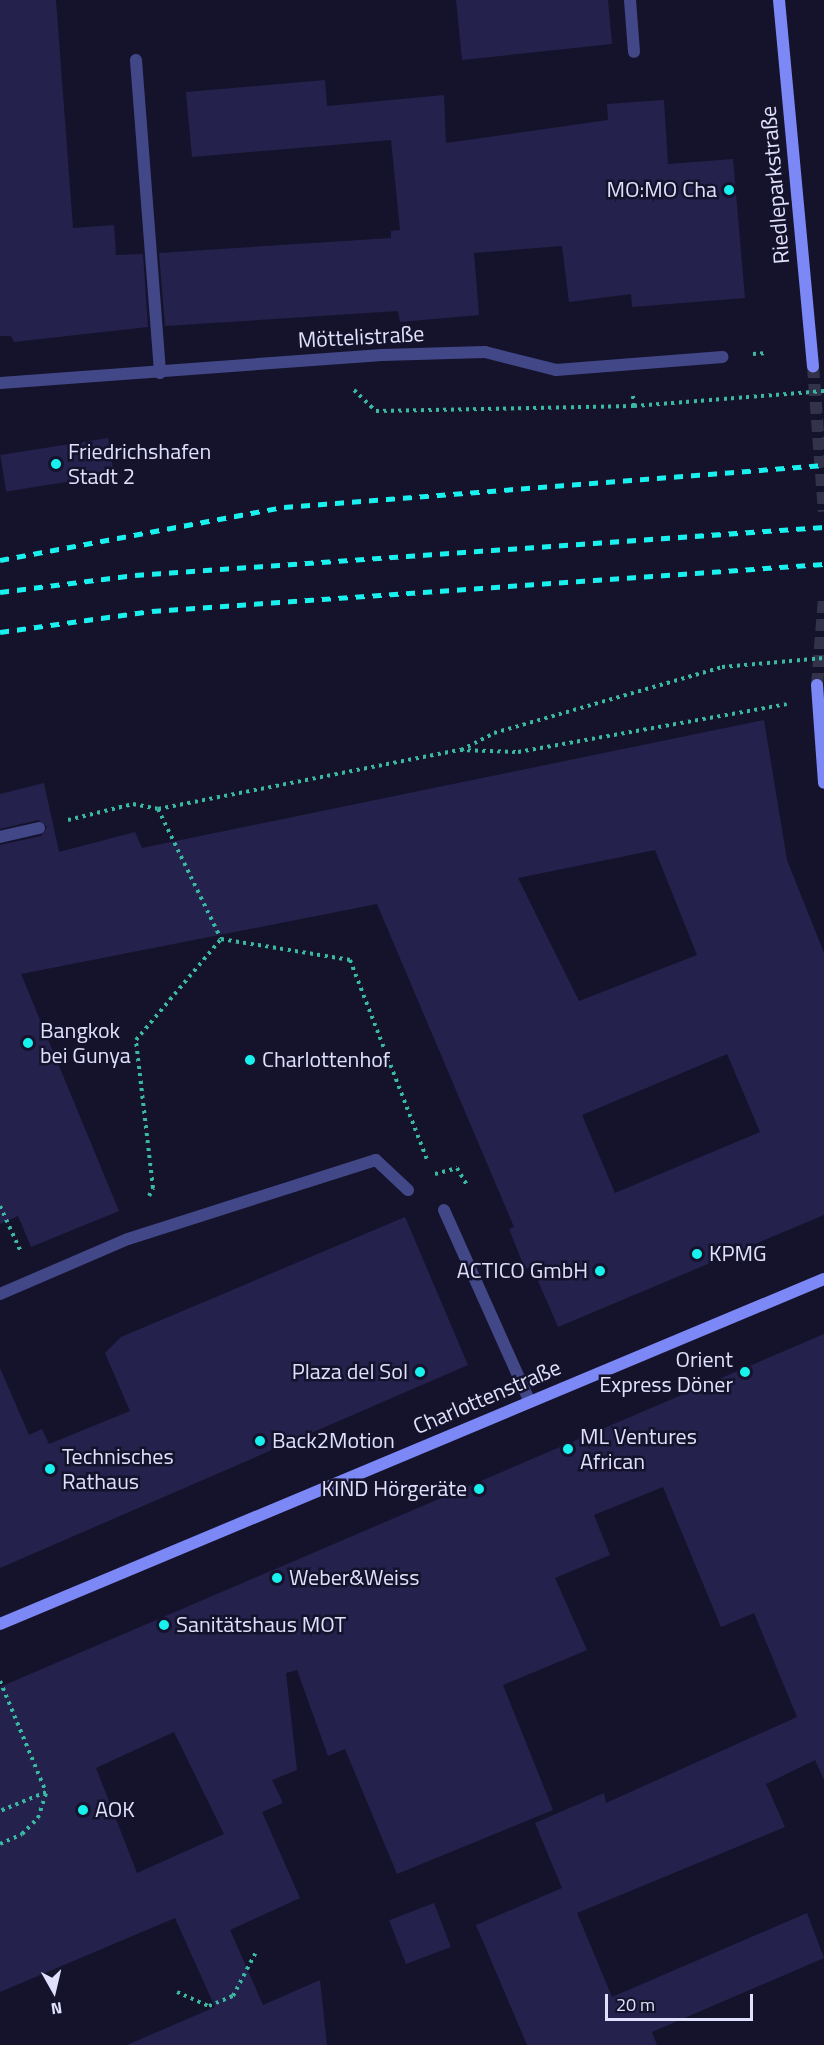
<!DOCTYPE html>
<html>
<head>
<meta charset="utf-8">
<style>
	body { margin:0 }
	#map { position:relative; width:824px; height:2045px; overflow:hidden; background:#15132c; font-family:"Titillium Web",sans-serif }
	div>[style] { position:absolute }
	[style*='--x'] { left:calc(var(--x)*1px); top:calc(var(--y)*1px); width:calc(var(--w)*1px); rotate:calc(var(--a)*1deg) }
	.building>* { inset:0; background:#24214c; transform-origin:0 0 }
	.secondary-tunnel>* { height:12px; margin-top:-6px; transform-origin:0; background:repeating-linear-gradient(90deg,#33324b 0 12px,transparent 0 18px) }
	.path>* { height:4px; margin-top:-2px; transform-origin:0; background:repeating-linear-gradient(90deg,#39b8a2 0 3px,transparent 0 7.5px) }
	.lane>* { height:12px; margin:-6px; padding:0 6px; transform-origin:6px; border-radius:6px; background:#424788 }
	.street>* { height:12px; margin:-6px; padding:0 6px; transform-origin:6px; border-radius:6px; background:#424788 }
	.secondary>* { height:12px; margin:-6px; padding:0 6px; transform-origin:6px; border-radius:6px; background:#7d88f7 }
	.rail>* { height:4.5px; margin-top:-2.25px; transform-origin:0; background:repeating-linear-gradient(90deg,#18f1ee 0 9px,transparent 0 17px) }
	.path-bridge>* { height:4px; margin-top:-2px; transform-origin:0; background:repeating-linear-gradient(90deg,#39b8a2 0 3px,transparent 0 7.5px) }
	.dots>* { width:16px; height:16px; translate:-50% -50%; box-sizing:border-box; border:3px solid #15132c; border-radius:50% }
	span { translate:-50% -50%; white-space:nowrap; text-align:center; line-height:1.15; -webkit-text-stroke:5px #15132c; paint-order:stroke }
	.street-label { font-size:22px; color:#e0e0fd }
	.poi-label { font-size:22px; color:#e0e0fd }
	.right { translate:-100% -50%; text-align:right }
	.left { translate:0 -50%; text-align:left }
	.north { position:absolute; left:24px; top:1961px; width:60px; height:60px; -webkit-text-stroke:4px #15132c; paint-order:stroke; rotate:172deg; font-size:16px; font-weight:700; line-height:24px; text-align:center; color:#e0e0fd }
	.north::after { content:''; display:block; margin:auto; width:21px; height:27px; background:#e0e0fd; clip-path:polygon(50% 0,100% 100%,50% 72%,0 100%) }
	.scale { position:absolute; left:605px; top:1994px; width:148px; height:27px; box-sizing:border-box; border:3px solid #e0e0fd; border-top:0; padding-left:8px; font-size:18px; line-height:21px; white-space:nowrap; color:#e0e0fd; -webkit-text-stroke:4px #15132c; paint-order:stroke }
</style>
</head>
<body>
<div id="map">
	<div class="building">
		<div style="clip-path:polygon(0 0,56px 0,73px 228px,114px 225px,116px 255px,143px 254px,148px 327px,14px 342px,11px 336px,0 336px)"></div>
		<div style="clip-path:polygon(456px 0,608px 0,612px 44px,462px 60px)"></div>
		<div style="clip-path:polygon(325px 80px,327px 106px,444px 95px,446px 143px,608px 120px,607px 104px,664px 100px,668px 164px,733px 159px,745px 298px,632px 307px,631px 294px,569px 302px,562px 246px,474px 253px,479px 315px,400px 322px,398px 311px,165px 326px,159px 253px,391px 238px,391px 231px,400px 230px,391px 140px,192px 157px,186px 92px)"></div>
		<div style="left:108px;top:438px;width:37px;height:109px;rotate:81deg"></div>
		<div style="clip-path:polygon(evenodd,764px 720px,787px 860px,824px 953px,824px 1215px,558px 1327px,532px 1267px,525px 1269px,509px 1229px,514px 1227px,377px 904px,21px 974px,119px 1211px,31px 1247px,18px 1216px,0 1224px,0 845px,41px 836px,47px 827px,38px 820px,0 829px,0 794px,44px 783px,59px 852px,135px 832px,142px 848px,764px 720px,655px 850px,697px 955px,579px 1001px,518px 878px,655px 850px,764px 720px,727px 1054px,760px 1132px,615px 1193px,582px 1115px,727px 1054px)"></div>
		<div style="clip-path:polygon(405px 1217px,468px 1365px,0 1568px,0 1368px,29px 1435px,42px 1429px,49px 1444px,130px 1411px,105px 1353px,121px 1337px)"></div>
		<div style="clip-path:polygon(evenodd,824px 1334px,824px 1780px,815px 1760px,766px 1784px,785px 1827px,577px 1913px,612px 1997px,807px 1913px,824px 1958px,652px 2032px,657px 2045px,527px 2045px,476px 1925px,562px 1888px,535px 1823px,604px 1793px,606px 1803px,797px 1717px,754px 1613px,721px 1627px,663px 1487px,594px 1515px,610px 1555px,555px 1578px,587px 1650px,503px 1685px,553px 1810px,397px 1874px,345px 1749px,328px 1756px,297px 1670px,286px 1673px,297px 1770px,272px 1780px,283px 1803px,262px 1812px,300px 1898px,230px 1930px,263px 2005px,320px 1980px,327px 2045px,127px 2045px,215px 2007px,175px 1918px,0 1992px,0 1687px,824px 1334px,174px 1732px,224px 1834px,137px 1873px,96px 1768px,174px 1732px)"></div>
		<div style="left:434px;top:1903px;width:47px;height:48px;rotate:69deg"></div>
	</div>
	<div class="secondary-tunnel">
		<div style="--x:813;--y:366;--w:146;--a:85.7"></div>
		<div style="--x:817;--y:685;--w:87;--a:-85.4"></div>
	</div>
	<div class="path">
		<div style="--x:753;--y:354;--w:14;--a:-4"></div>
		<div style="--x:354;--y:390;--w:30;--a:44"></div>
		<div style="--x:376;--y:411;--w:258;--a:-1.1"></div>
		<div style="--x:634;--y:406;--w:10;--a:-96"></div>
		<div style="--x:461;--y:750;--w:37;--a:-27"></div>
		<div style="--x:494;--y:733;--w:237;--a:-16.1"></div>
		<div style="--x:158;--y:809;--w:144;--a:64.1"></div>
		<div style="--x:221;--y:939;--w:131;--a:9.2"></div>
		<div style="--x:350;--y:960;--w:217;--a:68.9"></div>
		<div style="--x:68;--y:820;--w:67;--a:-13.8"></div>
		<div style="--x:133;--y:804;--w:25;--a:11"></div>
		<div style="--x:158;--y:809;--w:308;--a:-11.1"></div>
		<div style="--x:460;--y:750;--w:58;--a:2"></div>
		<div style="--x:518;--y:752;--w:273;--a:-10.1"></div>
		<div style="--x:435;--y:1174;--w:23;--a:-15"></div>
		<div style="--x:457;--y:1168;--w:20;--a:60"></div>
		<div style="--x:149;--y:1196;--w:9;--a:-63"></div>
		<div style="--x:153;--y:1188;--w:149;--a:-96.6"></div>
		<div style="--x:136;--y:1040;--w:132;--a:-49.9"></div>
		<div style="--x:0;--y:1206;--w:51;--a:65.5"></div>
		<div style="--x:0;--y:1681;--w:120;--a:67.5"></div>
		<div style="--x:46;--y:1792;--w:50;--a:157.6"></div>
		<div style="--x:0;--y:1844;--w:24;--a:-24"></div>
		<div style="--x:22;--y:1834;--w:23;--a:-45"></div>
		<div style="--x:38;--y:1818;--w:26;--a:-72"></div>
		<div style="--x:177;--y:1992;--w:35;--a:24"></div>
		<div style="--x:209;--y:2006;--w:26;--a:-23"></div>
		<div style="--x:233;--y:1996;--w:52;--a:-62.4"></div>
	</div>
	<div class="lane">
		<div style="--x:630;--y:0;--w:52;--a:85.6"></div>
		<div style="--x:136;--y:60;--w:314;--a:85.6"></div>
		<div style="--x:0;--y:837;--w:40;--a:-13"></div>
		<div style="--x:444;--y:1210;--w:210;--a:65.9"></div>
	</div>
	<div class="street">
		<div style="--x:0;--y:383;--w:383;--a:-4.2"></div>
		<div style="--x:382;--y:355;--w:103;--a:-1.7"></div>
		<div style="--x:485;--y:352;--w:73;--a:14.2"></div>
		<div style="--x:556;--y:370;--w:167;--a:-4.5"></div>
		<div style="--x:0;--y:1294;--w:139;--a:-23.3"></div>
		<div style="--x:128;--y:1239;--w:260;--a:-17.7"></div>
		<div style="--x:376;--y:1160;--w:44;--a:43.2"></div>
	</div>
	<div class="secondary">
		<div style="--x:779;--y:0;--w:368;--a:84.7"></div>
		<div style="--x:817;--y:685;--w:98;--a:85.9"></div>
		<div style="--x:0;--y:1624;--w:893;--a:-22.72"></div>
	</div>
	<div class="rail">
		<div style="--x:0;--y:560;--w:289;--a:-10.6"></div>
		<div style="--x:284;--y:507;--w:542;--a:-4.45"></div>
		<div style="--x:0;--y:592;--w:136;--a:-7.2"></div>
		<div style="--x:135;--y:575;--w:691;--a:-3.99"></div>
		<div style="--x:0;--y:632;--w:153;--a:-7.9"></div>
		<div style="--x:152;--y:611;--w:674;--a:-4"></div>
	</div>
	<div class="path-bridge">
		<div style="--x:634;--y:406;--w:191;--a:-4.5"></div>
		<div style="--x:722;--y:667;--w:102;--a:-5"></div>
	</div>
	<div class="dots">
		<div style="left:729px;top:190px;background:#18f1ee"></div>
		<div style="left:56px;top:464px;background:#18f1ee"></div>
		<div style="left:28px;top:1043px;background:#18f1ee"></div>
		<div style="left:250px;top:1060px;background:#18f1ee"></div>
		<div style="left:697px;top:1254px;background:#18f1ee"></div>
		<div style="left:600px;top:1271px;background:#18f1ee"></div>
		<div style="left:420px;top:1372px;background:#18f1ee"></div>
		<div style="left:745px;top:1372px;background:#18f1ee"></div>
		<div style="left:260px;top:1441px;background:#18f1ee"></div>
		<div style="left:568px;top:1449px;background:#18f1ee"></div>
		<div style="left:50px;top:1469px;background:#18f1ee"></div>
		<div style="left:479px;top:1489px;background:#18f1ee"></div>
		<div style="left:277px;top:1578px;background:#18f1ee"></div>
		<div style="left:164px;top:1625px;background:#18f1ee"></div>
		<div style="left:83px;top:1810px;background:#18f1ee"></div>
	</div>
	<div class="street-label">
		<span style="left:775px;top:185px;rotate:-95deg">Riedleparkstraße</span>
		<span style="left:361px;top:337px;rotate:-3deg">Möttelistraße</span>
		<span style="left:487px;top:1397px;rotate:-23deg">Charlottenstraße</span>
	</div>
	<div class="poi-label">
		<span class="right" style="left:717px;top:190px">MO:MO Cha</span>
		<span class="left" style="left:68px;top:464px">Friedrichshafen<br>Stadt 2</span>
		<span class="left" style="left:40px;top:1043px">Bangkok<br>bei Gunya</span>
		<span class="left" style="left:262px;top:1060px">Charlottenhof</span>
		<span class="left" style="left:709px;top:1254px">KPMG</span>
		<span class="right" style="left:588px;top:1271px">ACTICO GmbH</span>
		<span class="right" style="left:733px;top:1372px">Orient<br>Express Döner</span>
		<span class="right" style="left:408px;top:1372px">Plaza del Sol</span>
		<span class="left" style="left:580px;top:1449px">ML Ventures<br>African</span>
		<span class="left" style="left:272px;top:1441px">Back2Motion</span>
		<span class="left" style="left:62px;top:1469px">Technisches<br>Rathaus</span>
		<span class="right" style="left:467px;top:1489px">KIND Hörgeräte</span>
		<span class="left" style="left:289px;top:1578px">Weber&amp;Weiss</span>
		<span class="left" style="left:176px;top:1625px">Sanitätshaus MOT</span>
		<span class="left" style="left:95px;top:1810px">AOK</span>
	</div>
	<div class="north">N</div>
	<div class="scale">20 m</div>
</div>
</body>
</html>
